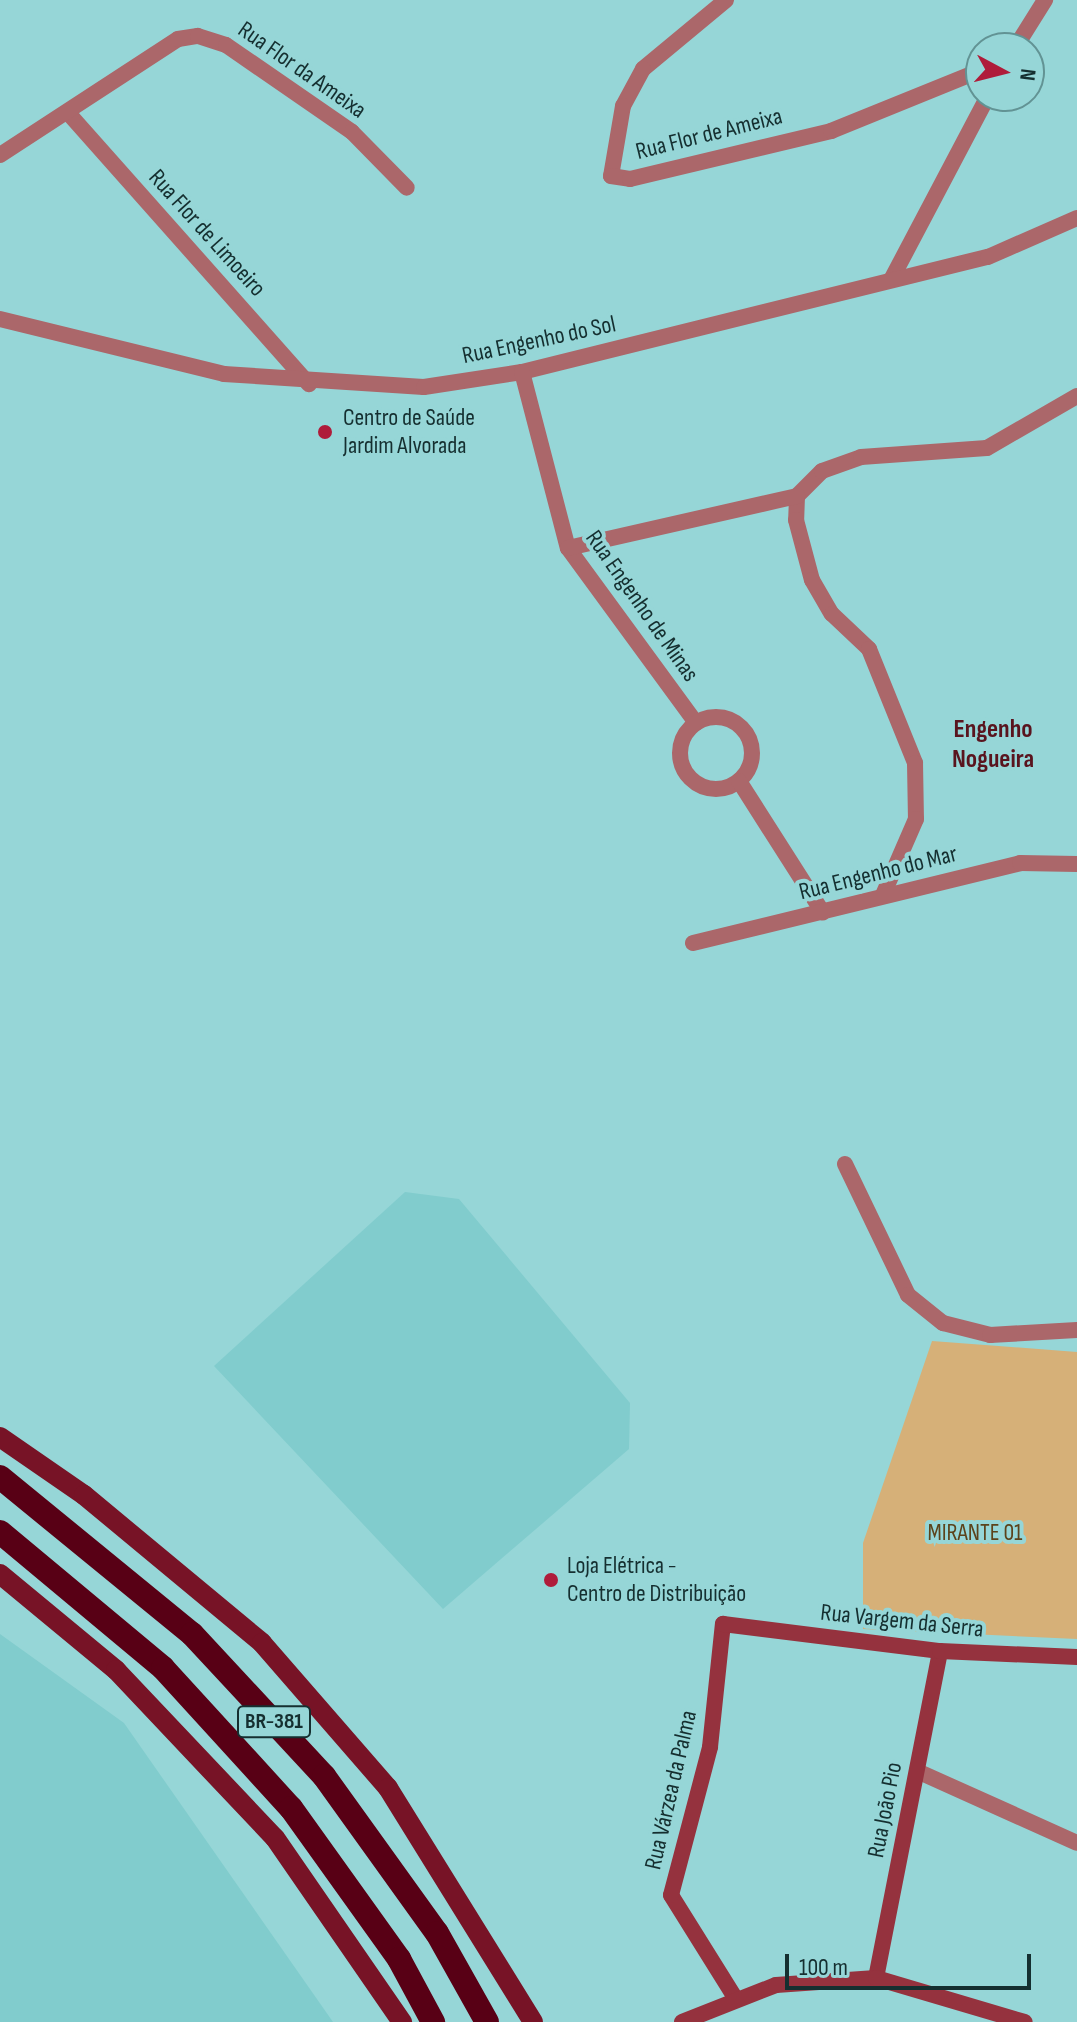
<!DOCTYPE html>
<html>
<head>
<meta charset="utf-8">
<style>
	body { margin:0 }
	#map { position:relative; width:1077px; height:2022px; overflow:hidden; background:#96d6d7; font-family:"Sofia Sans Condensed",sans-serif }
	div>[style] { position:absolute }
	[style*='--x'] { left:calc(var(--x)*1px); top:calc(var(--y)*1px); width:calc(var(--w)*1px); rotate:calc(var(--a)*1deg) }
	.built>* { inset:0; background:#81cccd }
	.green>* { inset:0; background:#d6b078 }
	.street>* { height:16px; margin:-8px; padding:0 8px; transform-origin:8px; border-radius:8px; background:#ab676a }
	.street>.ring { margin:-8px; padding:0; box-sizing:content-box; background:none; border:16px solid #ab676a; border-radius:50% }
	.secondary>* { height:16px; margin:-8px; padding:0 8px; transform-origin:8px; border-radius:8px; background:#95323e }
	.primary>* { height:20px; margin:-10px; padding:0 10px; transform-origin:10px; border-radius:10px; background:#771326 }
	.highway>* { height:24px; margin:-12px; padding:0 12px; transform-origin:12px; border-radius:12px; background:#580015 }
	.dots>* { width:22px; height:22px; translate:-50% -50%; box-sizing:border-box; border:4px solid #96d6d7; border-radius:50% }
	span { translate:-50% -50%; white-space:nowrap; text-align:center; line-height:1.15; -webkit-text-stroke:8px #96d6d7; paint-order:stroke }
	.shield-label span { padding:2px 6px; background:#96d6d7; border:2px solid; border-radius:6px; -webkit-text-stroke-width:0 }
	.shield-label { font-size:22px; color:#152f30; font-weight:700 }
	.street-label { font-size:24px; color:#152f30 }
	.poi-label { font-size:24px; color:#152f30 }
	.left { translate:0 -50%; text-align:left }
	.park-label { font-size:24px; color:#5c431b }
	.neighbourhood-label { font-size:26px; color:#59141e; font-weight:700 }
	.north { position:absolute; left:965px; top:32px; width:80px; height:80px; box-sizing:border-box; background:#96d6d7; border:2px solid #629394; border-radius:50%; rotate:97deg; font-size:22px; font-weight:700; line-height:32px; text-align:center; color:#152f30 }
	.north::after { content:''; display:block; margin:auto; width:28px; height:36px; background:#af1c3a; clip-path:polygon(50% 0,100% 100%,50% 72%,0 100%) }
	.scale { position:absolute; left:785px; top:1954px; width:246px; height:36px; box-sizing:border-box; border:4px solid #152f30; border-top:0; padding-left:10px; font-size:24px; line-height:28px; white-space:nowrap; color:#152f30; -webkit-text-stroke:6px #96d6d7; paint-order:stroke }
</style>
</head>
<body>
<div id="map">
	<div class="built">
		<div style="clip-path:polygon(405px 1192px,459px 1199px,630px 1403px,629px 1449px,443px 1609px,214px 1366px)"></div>
		<div style="clip-path:polygon(0 1634px,124px 1723px,333px 2022px,0 2022px)"></div>
	</div>
	<div class="green">
		<div style="clip-path:polygon(932px 1341px,1077px 1352px,1077px 1639px,863px 1629px,863px 1543px)"></div>
	</div>
	<div class="street">
		<div style="--x:726;--y:0;--w:108;--a:140.3"></div>
		<div style="--x:643;--y:69;--w:42;--a:118.4"></div>
		<div style="--x:623;--y:106;--w:71;--a:99.7"></div>
		<div style="--x:611;--y:176;--w:19;--a:9"></div>
		<div style="--x:630;--y:179;--w:207;--a:-13.4"></div>
		<div style="--x:831;--y:131;--w:162;--a:-22.1"></div>
		<div style="--x:1015;--y:48;--w:57;--a:-58"></div>
		<div style="--x:70;--y:115;--w:360;--a:48.4"></div>
		<div style="--x:0;--y:155;--w:212;--a:-33.1"></div>
		<div style="--x:178;--y:39;--w:20;--a:-9"></div>
		<div style="--x:198;--y:36;--w:29;--a:18"></div>
		<div style="--x:226;--y:45;--w:153;--a:34.6"></div>
		<div style="--x:352;--y:132;--w:78;--a:45.5"></div>
		<div style="--x:891;--y:280;--w:208;--a:-62.2"></div>
		<div style="--x:0;--y:319;--w:231;--a:13.8"></div>
		<div style="--x:224;--y:374;--w:200;--a:3.7"></div>
		<div style="--x:424;--y:387;--w:99;--a:-8.7"></div>
		<div style="--x:522;--y:372;--w:480;--a:-13.9"></div>
		<div style="--x:988;--y:257;--w:97;--a:-23.7"></div>
		<div style="--x:522;--y:372;--w:182;--a:75.4"></div>
		<div style="--x:568;--y:548;--w:217;--a:53.8"></div>
		<div style="--x:797;--y:496;--w:24;--a:92"></div>
		<div style="--x:796;--y:520;--w:62;--a:75.1"></div>
		<div style="--x:812;--y:580;--w:39;--a:60"></div>
		<div style="--x:832;--y:614;--w:51;--a:43.4"></div>
		<div style="--x:869;--y:649;--w:123;--a:68"></div>
		<div style="--x:915;--y:763;--w:56;--a:89"></div>
		<div style="--x:916;--y:819;--w:83;--a:113.5"></div>
		<div style="--x:797;--y:496;--w:35;--a:-45"></div>
		<div style="--x:822;--y:471;--w:41;--a:-19.7"></div>
		<div style="--x:861;--y:457;--w:126;--a:-4.1"></div>
		<div style="--x:987;--y:448;--w:104;--a:-30"></div>
		<div style="--x:568;--y:548;--w:235;--a:-12.8"></div>
		<div class="ring" style="left:680px;top:717px;width:56px;height:56px"></div>
		<div style="--x:739;--y:781;--w:156;--a:57.5"></div>
		<div style="--x:693;--y:943;--w:337;--a:-13.7"></div>
		<div style="--x:1020;--y:863;--w:57;--a:1"></div>
		<div style="--x:845;--y:1164;--w:145;--a:64.3"></div>
		<div style="--x:908;--y:1295;--w:45;--a:38.7"></div>
		<div style="--x:943;--y:1323;--w:49;--a:14.3"></div>
		<div style="--x:990;--y:1335;--w:87;--a:-3.3"></div>
		<div style="--x:917;--y:1771;--w:175;--a:24.2"></div>
	</div>
	<div class="secondary">
		<div style="--x:876;--y:1978;--w:333;--a:-78.9"></div>
		<div style="--x:734;--y:1996;--w:119;--a:-122"></div>
		<div style="--x:671;--y:1895;--w:153;--a:-75.2"></div>
		<div style="--x:710;--y:1747;--w:124;--a:-84"></div>
		<div style="--x:723;--y:1624;--w:219;--a:7.1"></div>
		<div style="--x:940;--y:1651;--w:137;--a:2.5"></div>
		<div style="--x:682;--y:2022;--w:101;--a:-21.5"></div>
		<div style="--x:776;--y:1985;--w:100;--a:-4"></div>
		<div style="--x:876;--y:1978;--w:155;--a:16.5"></div>
	</div>
	<div class="primary">
		<div style="--x:0;--y:1437;--w:102;--a:34.6"></div>
		<div style="--x:84;--y:1495;--w:231;--a:39.7"></div>
		<div style="--x:262;--y:1643;--w:192;--a:49"></div>
		<div style="--x:388;--y:1788;--w:275;--a:58.2"></div>
		<div style="--x:0;--y:1574;--w:151;--a:39.6"></div>
		<div style="--x:116;--y:1670;--w:231;--a:46.6"></div>
		<div style="--x:275;--y:1838;--w:224;--a:55.4"></div>
	</div>
	<div class="highway">
		<div style="--x:0;--y:1477;--w:248;--a:39.3"></div>
		<div style="--x:192;--y:1634;--w:194;--a:47.1"></div>
		<div style="--x:324;--y:1776;--w:193;--a:54.3"></div>
		<div style="--x:437;--y:1933;--w:102;--a:60.7"></div>
		<div style="--x:0;--y:1532;--w:212;--a:39.8"></div>
		<div style="--x:163;--y:1668;--w:190;--a:47.6"></div>
		<div style="--x:291;--y:1808;--w:186;--a:54.4"></div>
		<div style="--x:399;--y:1959;--w:72;--a:61.6"></div>
	</div>
	<div class="dots">
		<div style="left:325px;top:432px;background:#af1c3a"></div>
		<div style="left:551px;top:1580px;background:#af1c3a"></div>
	</div>
	<div class="shield-label">
		<span style="left:274px;top:1722px">BR-381</span>
	</div>
	<div class="street-label">
		<span style="left:302px;top:70px;rotate:35deg">Rua Flor da Ameixa</span>
		<span style="left:709px;top:134px;rotate:-14deg">Rua Flor de Ameixa</span>
		<span style="left:207px;top:233px;rotate:48deg">Rua Flor de Limoeiro</span>
		<span style="left:539px;top:340px;rotate:-12deg">Rua Engenho do Sol</span>
		<span style="left:642px;top:606px;rotate:55deg">Rua Engenho de Minas</span>
		<span style="left:878px;top:873px;rotate:-14deg">Rua Engenho do Mar</span>
		<span style="left:902px;top:1621px;rotate:6deg">Rua Vargem da Serra</span>
		<span style="left:671px;top:1790px;rotate:-77deg">Rua Várzea da Palma</span>
		<span style="left:885px;top:1810px;rotate:-79deg">Rua João Pio</span>
	</div>
	<div class="poi-label">
		<span class="left" style="left:343px;top:432px">Centro de Saúde<br>Jardim Alvorada</span>
		<span class="left" style="left:567px;top:1580px">Loja Elétrica -<br>Centro de Distribuição</span>
	</div>
	<div class="park-label">
		<span style="left:975px;top:1533px">MIRANTE 01</span>
	</div>
	<div class="neighbourhood-label">
		<span style="left:993px;top:745px">Engenho<br>Nogueira</span>
	</div>
	<div class="north">N</div>
	<div class="scale">100 m</div>
</div>
</body>
</html>
